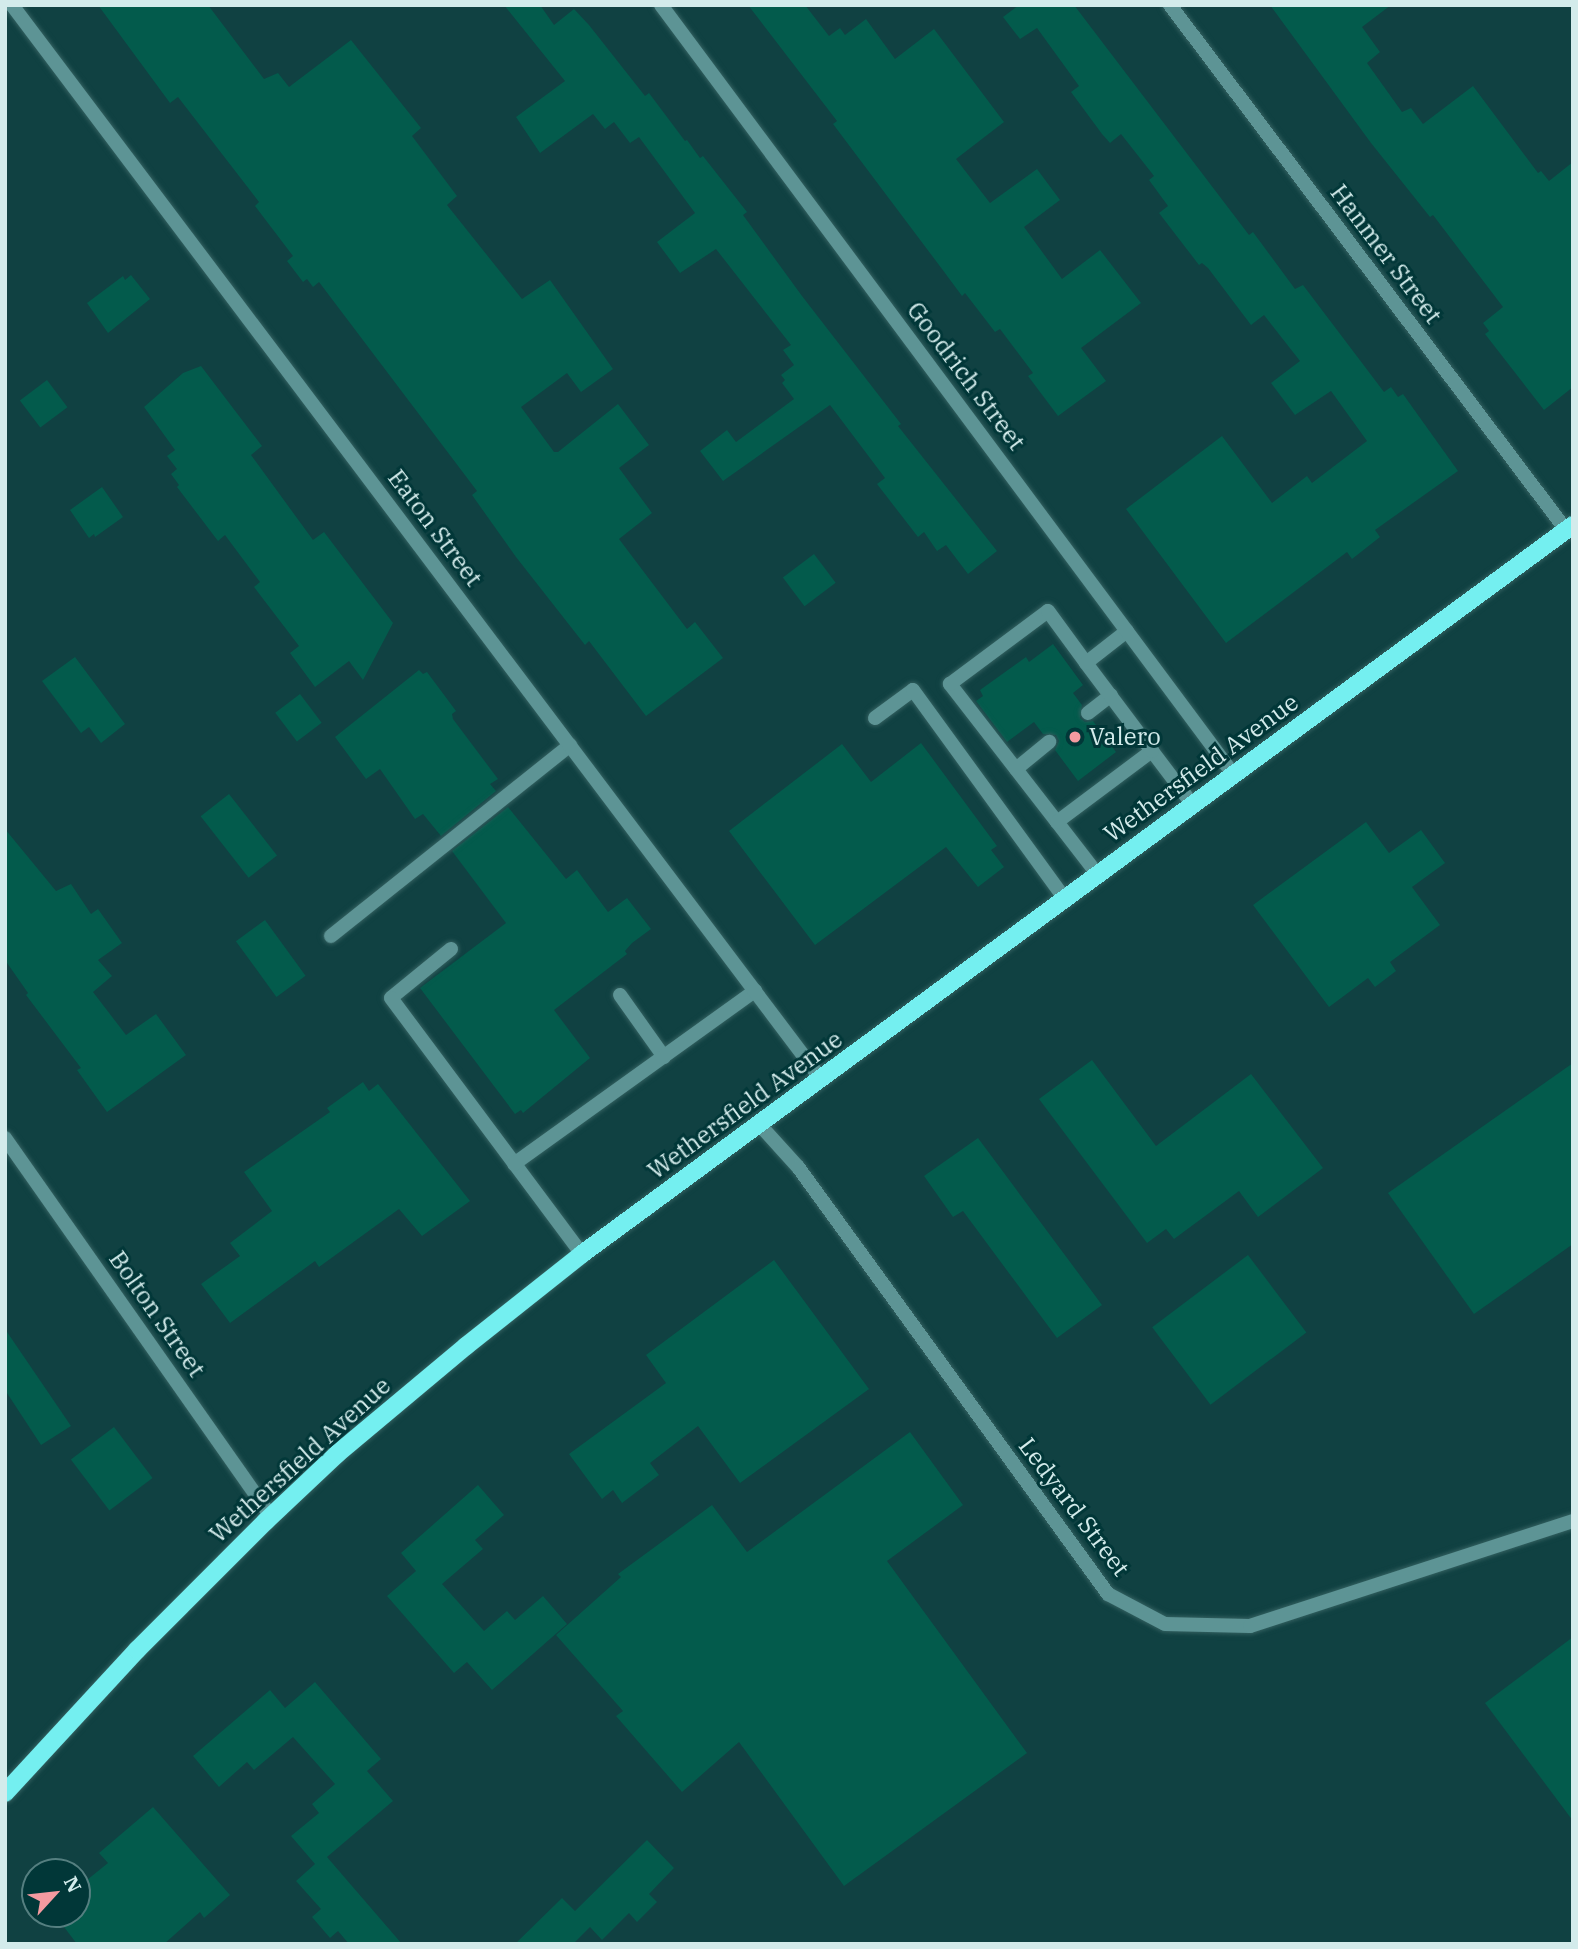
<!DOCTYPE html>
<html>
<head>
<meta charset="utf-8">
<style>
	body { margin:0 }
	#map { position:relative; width:1578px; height:1949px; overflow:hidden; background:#104142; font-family:"IBM Plex Serif",serif }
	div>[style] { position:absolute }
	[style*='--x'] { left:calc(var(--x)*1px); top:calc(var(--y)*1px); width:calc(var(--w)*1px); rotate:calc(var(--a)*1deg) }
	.building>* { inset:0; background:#035b4c; transform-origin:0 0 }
	.roads { filter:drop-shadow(0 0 2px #336060) drop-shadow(0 0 2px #336060) }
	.service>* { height:14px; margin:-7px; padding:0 7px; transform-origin:7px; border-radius:7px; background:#5d9495 }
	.minor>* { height:14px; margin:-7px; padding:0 7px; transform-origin:7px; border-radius:7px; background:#5d9495 }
	.primary>* { height:18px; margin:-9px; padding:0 9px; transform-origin:9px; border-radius:9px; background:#74eff0 }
	.dots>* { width:19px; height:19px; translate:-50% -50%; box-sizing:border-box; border:4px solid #013738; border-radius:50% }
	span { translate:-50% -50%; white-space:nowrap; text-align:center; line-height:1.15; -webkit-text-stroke:6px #013738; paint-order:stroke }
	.street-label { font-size:24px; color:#d3ebeb }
	.poi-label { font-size:24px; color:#d3ebeb }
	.left { translate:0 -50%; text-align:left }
	.frame { position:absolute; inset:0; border:7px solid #d3ebeb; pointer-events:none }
	.north { position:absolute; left:21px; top:1858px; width:70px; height:70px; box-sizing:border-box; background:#013738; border:2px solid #557f80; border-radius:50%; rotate:63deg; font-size:19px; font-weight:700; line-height:28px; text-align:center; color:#d3ebeb }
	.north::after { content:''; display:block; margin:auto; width:24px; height:32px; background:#f49aa0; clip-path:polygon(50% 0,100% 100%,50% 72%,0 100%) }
</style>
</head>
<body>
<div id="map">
	<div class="building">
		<div style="clip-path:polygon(98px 5px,208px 5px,264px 79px,278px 73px,289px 87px,351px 40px,421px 128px,412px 136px,457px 196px,447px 205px,522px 299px,550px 280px,613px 369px,581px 392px,567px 373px,521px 407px,554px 452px,558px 452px,618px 404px,649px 445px,619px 468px,652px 513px,619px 539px,687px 629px,695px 622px,723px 658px,646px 716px,589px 641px,585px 645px,516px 557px,472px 495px,477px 491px,319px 282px,313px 287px,307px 279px,303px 282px,287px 261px,293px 256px,255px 206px,259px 202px,178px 97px,170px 103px)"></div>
		<div style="clip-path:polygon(504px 5px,540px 5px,554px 25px,574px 9px,589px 25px,645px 96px,649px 93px,685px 141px,687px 140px,700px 158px,703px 156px,747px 212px,743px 215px,802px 296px,901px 424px,898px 426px,997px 551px,968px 574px,946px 545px,937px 551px,924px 532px,918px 537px,877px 484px,885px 478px,830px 405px,723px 481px,700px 451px,727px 430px,736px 442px,794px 399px,782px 383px,785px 380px,781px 375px,794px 365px,783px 350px,791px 345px,716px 249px,680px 273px,657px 242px,695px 213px,639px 137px,630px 143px,614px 122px,605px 129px,593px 114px,540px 153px,516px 117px,565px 81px)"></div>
		<div style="clip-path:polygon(748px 5px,805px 5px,829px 36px,840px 28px,845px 35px,866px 19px,895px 59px,934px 29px,1004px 122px,956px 159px,990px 203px,1037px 169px,1060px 200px,1024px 227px,1062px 279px,1100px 250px,1141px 303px,1081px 348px,1106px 381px,1058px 416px,1028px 376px,1033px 373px,1000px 329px,995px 332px,965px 293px,962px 296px,942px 269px,833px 124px,837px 121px)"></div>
		<div style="clip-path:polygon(1019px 5px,1074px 5px,1249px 235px,1253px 232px,1295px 289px,1303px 285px,1384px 392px,1391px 387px,1398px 397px,1403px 394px,1458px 471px,1375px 530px,1380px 537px,1352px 559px,1347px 552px,1226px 643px,1126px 509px,1222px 436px,1272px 503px,1307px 476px,1312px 483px,1367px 441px,1331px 391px,1295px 415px,1271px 383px,1300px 361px,1264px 315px,1251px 325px,1208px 268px,1202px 263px,1199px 265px,1159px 213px,1168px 206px,1149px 180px,1154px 176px,1121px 134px,1110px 143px,1102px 134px,1071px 92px,1079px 86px,1037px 28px,1020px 39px,1003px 17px)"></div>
		<div style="clip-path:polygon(1270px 5px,1391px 5px,1362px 27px,1380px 52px,1367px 63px,1402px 112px,1411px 108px,1423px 124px,1473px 86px,1538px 173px,1541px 171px,1549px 181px,1573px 162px,1573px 387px,1544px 410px,1485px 334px,1489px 331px,1483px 323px,1503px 307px,1433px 215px,1430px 217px,1371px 143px)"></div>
		<div style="clip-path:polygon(131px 275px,150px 299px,108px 333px,87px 303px,123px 276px,125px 280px)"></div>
		<div style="clip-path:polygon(201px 366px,262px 446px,251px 455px,313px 540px,324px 532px,393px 623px,363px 680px,349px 661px,315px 687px,290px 653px,299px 646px,254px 587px,260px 582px,225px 535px,218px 541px,177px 487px,179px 485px,171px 474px,177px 469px,167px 456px,175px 450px,144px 407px,183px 373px)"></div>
		<div style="left:47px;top:380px;width:34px;height:34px;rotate:53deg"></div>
		<div style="clip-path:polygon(102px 487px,123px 517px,95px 537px,94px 534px,89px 538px,70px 510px)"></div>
		<div style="left:814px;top:554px;width:36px;height:39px;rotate:53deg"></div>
		<div style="clip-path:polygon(1053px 644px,1083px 685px,1073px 693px,1082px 705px,1080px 718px,1085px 722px,1093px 721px,1116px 752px,1078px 781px,1055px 750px,1059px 741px,1056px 735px,1043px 734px,1034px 722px,1007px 742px,976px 701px,983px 696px,980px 690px,1026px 657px,1029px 662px)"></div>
		<div style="clip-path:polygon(75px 657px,125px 724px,101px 743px,89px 727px,81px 733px,42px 681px)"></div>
		<div style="clip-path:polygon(419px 670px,423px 674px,427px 672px,456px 711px,452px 714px,453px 719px,498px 779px,490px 784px,496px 791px,441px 836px,423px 814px,415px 819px,380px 769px,366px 779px,335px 737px)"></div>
		<div style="left:300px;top:694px;width:36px;height:31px;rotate:53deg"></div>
		<div style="clip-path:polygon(921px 743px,997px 846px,991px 850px,1004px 867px,978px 887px,946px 847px,815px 945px,729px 831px,842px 744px,871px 782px)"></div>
		<div style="left:229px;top:794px;width:78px;height:36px;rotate:52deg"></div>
		<div style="clip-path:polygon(508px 807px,566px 879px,577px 870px,608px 912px,627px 898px,651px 929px,632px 943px,625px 951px,627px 954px,554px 1010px,590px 1058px,523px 1113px,521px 1110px,515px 1114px,420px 988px,506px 923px,452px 851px)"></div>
		<div style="clip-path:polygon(1366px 822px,1389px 853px,1421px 830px,1445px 863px,1412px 887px,1440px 925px,1390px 962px,1396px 971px,1375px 987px,1368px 978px,1329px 1007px,1253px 905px)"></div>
		<div style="clip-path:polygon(5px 829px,56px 891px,71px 884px,91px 914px,98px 909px,122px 943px,98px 960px,112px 976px,93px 992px,126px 1035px,156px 1014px,186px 1055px,107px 1112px,77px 1070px,81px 1068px,26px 995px,28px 993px,5px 960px)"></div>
		<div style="left:265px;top:920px;width:69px;height:36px;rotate:54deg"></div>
		<div style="clip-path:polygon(1092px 1060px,1156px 1146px,1251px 1074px,1323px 1168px,1258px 1217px,1239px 1191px,1174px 1239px,1166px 1229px,1147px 1243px,1039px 1099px)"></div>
		<div style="clip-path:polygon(1573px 1063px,1573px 1244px,1474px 1314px,1388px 1193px)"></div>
		<div style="clip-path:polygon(363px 1082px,369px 1091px,378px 1084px,470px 1201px,422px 1236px,399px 1209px,319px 1267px,315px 1261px,230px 1323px,201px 1284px,240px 1256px,230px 1243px,272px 1211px,244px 1172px,330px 1112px,327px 1108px)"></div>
		<div style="clip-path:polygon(978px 1138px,1102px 1305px,1057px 1338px,963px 1211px,953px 1217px,924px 1176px)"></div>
		<div style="left:1248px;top:1255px;width:97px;height:120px;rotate:53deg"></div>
		<div style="clip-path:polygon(774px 1260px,869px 1389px,740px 1483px,698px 1426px,650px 1463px,659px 1475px,622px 1503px,613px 1490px,602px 1499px,569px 1454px,666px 1383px,646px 1355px)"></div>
		<div style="clip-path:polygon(5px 1329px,71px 1426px,41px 1445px,5px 1390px)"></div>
		<div style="left:114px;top:1427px;width:64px;height:54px;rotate:53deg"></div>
		<div style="clip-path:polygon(910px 1432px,963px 1505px,887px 1561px,1027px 1753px,844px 1886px,739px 1742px,682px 1792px,616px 1716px,623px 1711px,556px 1635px,621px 1577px,618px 1574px,712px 1505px,747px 1552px)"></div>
		<div style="clip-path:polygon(478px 1485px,504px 1515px,475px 1540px,483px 1549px,442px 1584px,484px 1631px,507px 1611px,515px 1620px,543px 1596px,567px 1624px,492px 1690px,467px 1662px,454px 1673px,387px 1596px,416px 1571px,401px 1553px)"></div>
		<div style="clip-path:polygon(1573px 1637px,1573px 1821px,1485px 1703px)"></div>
		<div style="clip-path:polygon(315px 1682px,381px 1759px,367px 1771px,393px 1801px,327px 1857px,402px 1944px,349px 1944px,338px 1931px,330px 1938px,312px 1917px,321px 1909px,296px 1881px,315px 1864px,291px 1836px,319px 1813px,312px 1804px,335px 1784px,293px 1737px,254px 1770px,247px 1762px,219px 1787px,193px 1756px,270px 1690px,285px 1708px)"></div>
		<div style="clip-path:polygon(153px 1807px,230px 1895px,204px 1918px,200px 1912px,164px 1944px,77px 1944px,61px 1923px,71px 1914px,77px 1914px,77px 1888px,108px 1863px,99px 1853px)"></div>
		<div style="clip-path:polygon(647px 1840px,674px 1868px,649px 1894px,657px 1902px,637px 1922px,629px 1913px,602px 1940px,590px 1927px,573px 1944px,515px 1944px,562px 1898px,575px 1911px)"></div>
	</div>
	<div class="roads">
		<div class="service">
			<div style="--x:1088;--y:713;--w:29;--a:-38"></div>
			<div style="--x:875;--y:718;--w:47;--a:-36.4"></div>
			<div style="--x:913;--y:690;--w:258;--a:54"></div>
			<div style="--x:1152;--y:751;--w:68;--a:52.8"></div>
			<div style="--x:1016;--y:769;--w:43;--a:-39.3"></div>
			<div style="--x:1057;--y:822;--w:175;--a:-127.8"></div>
			<div style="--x:950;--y:684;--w:122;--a:-36.7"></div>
			<div style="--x:1048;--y:611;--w:64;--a:53.8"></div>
			<div style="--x:1098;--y:875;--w:67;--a:-127.7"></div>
			<div style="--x:1057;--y:822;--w:119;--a:-36.8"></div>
			<div style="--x:1152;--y:751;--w:110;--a:-126.9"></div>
			<div style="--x:1086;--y:663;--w:52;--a:-38"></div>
			<div style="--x:331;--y:936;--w:306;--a:-38.6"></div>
			<div style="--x:451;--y:949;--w:77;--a:140.8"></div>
			<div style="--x:391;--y:998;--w:319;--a:53.3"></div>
			<div style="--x:620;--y:995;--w:76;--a:54.6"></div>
			<div style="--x:514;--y:1164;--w:297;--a:-35.7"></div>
		</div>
		<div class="minor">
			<div style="--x:12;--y:5;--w:1345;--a:53.01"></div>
			<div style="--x:661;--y:5;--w:960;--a:53.35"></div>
			<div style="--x:1170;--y:5;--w:658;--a:52.97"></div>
			<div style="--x:759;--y:1124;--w:58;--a:47.8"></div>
			<div style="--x:798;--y:1167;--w:528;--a:54.02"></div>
			<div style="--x:1108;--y:1594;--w:64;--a:27.8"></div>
			<div style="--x:1165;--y:1624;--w:85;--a:1.3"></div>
			<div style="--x:1250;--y:1626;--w:340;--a:-18"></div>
			<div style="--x:5;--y:1138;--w:463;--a:54.9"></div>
		</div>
		<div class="primary">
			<div style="--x:5;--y:1793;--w:195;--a:-47.3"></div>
			<div style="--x:137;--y:1650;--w:182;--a:-45"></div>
			<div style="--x:266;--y:1521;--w:98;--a:-43.3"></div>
			<div style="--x:337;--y:1454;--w:168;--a:-39.9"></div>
			<div style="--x:466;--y:1346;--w:148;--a:-38.4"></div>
			<div style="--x:582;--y:1254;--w:1230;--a:-36.34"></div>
		</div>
	</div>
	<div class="dots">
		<div style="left:1075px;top:737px;background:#f49aa0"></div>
	</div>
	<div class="street-label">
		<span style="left:1386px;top:254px;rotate:53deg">Hanmer Street</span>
		<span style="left:966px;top:376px;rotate:53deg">Goodrich Street</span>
		<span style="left:435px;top:528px;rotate:53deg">Eaton Street</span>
		<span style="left:1201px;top:768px;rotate:-36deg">Wethersfield Avenue</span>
		<span style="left:745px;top:1105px;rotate:-36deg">Wethersfield Avenue</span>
		<span style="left:157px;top:1314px;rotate:55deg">Bolton Street</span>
		<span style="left:300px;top:1460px;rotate:-42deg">Wethersfield Avenue</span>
		<span style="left:1074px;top:1507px;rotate:53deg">Ledyard Street</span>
	</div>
	<div class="poi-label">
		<span class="left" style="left:1089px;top:737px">Valero</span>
	</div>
	<div class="frame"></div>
	<div class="north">N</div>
</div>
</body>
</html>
